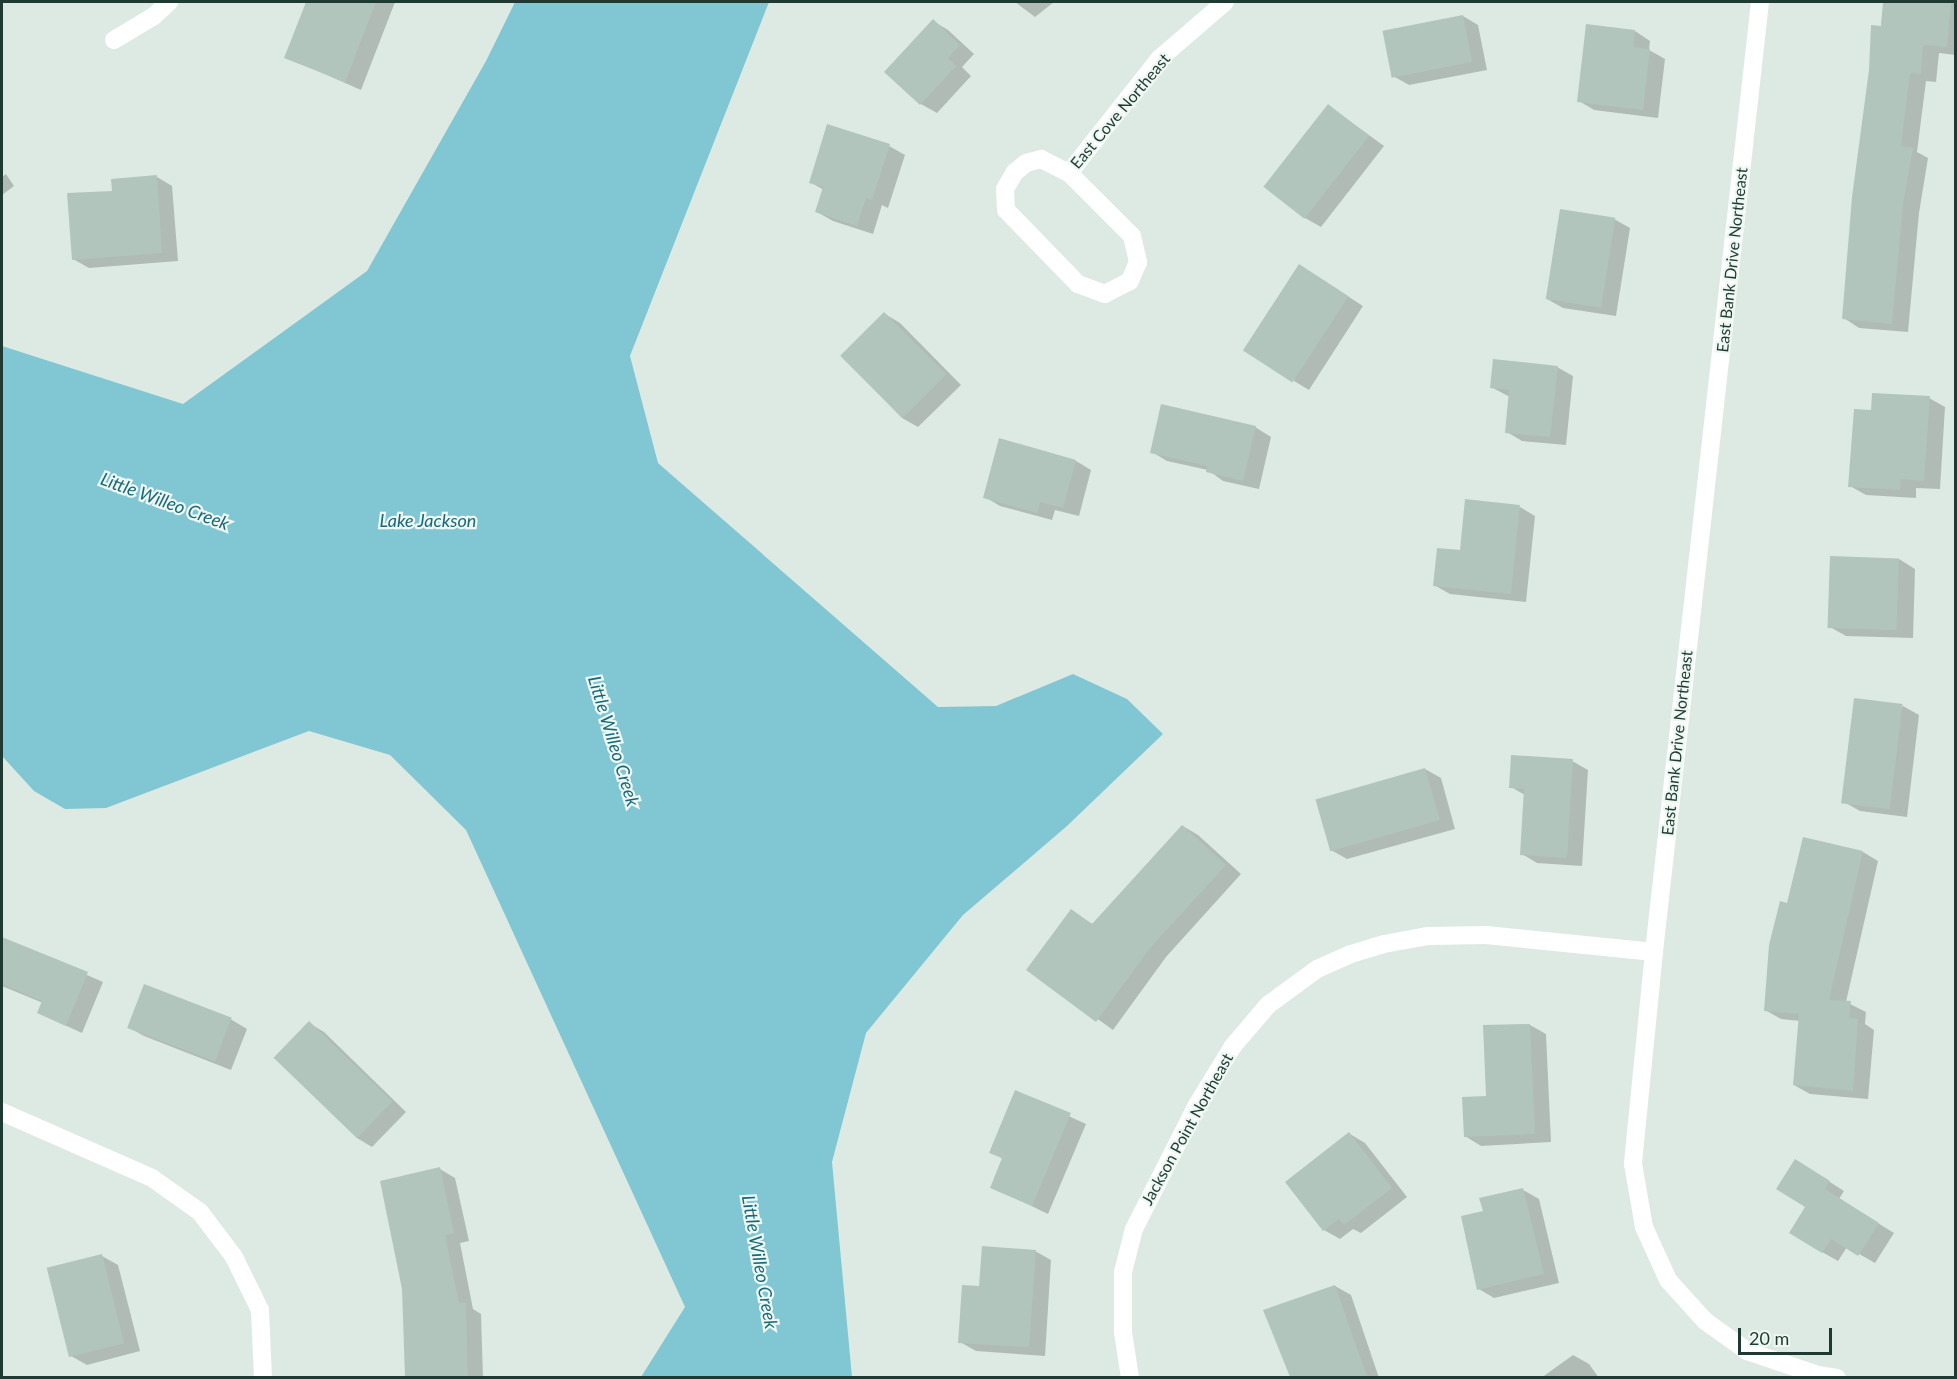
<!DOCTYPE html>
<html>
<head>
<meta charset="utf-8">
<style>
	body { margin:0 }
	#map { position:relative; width:1957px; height:1379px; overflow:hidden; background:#ddeae4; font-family:Lato,sans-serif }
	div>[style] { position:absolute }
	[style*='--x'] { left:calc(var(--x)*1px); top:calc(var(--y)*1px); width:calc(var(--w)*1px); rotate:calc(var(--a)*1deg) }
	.water>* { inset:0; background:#81c7d3 }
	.shadow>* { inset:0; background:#0003 }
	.building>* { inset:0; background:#b2c5bd; transform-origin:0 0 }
	.minor>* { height:18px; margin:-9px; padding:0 9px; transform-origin:9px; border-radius:9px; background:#fff }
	span { translate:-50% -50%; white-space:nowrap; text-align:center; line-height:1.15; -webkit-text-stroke:4.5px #eef7f2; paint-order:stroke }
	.street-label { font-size:16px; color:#1e3a32 }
	.water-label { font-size:18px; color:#166978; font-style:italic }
	.frame { position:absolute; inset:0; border:3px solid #1e3a32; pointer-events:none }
	.scale { position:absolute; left:1738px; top:1328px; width:94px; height:27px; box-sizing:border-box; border:3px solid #1e3a32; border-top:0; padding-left:8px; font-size:18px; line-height:21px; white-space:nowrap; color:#1e3a32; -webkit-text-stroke:4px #eef7f2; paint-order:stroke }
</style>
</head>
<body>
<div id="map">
	<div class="water">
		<div style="clip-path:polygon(515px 2px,769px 2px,630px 356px,658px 463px,938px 707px,996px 706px,1073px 674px,1127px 699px,1163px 734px,1067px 826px,963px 915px,866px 1033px,832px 1162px,852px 1377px,641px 1377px,685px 1307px,466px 830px,390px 755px,309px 731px,106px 808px,65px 809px,34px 791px,2px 756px,2px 346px,183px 404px,367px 271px,486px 61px)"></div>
	</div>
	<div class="shadow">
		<div style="clip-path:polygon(308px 2px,395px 2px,361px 90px,286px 57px)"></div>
		<div style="clip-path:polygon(1015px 2px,1054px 2px,1035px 17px)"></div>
		<div style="clip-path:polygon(1884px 2px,1956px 2px,1956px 55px,1939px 53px,1936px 82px,1926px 81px,1917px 152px,1928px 158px,1919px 213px,1908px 332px,1859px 328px,1844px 318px)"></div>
		<div style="clip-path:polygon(1463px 16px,1478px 25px,1487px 70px,1409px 85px,1393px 76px)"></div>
		<div style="clip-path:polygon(933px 21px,948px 30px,974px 54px,962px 67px,971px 76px,937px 113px,921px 104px,886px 72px)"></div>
		<div style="clip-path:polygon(1635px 31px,1650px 41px,1649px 50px,1665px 59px,1658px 118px,1594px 110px,1579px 101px)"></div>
		<div style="clip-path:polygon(1329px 106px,1384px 146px,1321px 227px,1305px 218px)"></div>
		<div style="clip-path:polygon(889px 146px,905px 155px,888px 208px,882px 205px,873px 234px,833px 221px,817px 212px,824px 190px,810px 182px)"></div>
		<div style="clip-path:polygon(6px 174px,14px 186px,2px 195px,2px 177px)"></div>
		<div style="clip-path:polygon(157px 177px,172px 186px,178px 261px,89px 268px,73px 259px)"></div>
		<div style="clip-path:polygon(1614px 219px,1630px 228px,1616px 316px,1563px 308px,1547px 299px)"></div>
		<div style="clip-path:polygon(1315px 275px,1363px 306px,1309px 390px,1294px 381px)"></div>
		<div style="clip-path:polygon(885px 314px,900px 323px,961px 385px,918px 427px,902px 418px,842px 356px)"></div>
		<div style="clip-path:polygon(1557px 367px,1573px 376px,1566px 445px,1522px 441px,1507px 432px,1510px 397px,1491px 387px)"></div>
		<div style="clip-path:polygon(1929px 398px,1945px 407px,1940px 489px,1916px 488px,1916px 498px,1866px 495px,1850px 486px,1872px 412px)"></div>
		<div style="clip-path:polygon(1255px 427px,1271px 437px,1259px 489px,1223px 481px,1208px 470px,1167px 461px,1152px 452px)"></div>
		<div style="clip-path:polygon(1000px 440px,1076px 461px,1091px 470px,1079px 516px,1055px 510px,1052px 520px,1000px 506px,985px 497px)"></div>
		<div style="clip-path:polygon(1520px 507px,1535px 516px,1526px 602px,1450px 594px,1434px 585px,1461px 552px)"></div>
		<div style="clip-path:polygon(1899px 559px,1915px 569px,1913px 638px,1846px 636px,1830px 627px)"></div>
		<div style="clip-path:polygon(1903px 706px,1919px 715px,1907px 817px,1860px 811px,1844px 802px)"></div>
		<div style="clip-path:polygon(1572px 761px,1588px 770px,1582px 866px,1537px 863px,1522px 854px,1525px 795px,1511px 787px)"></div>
		<div style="clip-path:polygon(1425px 769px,1441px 778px,1455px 829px,1347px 859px,1331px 850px)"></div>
		<div style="clip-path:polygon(1183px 826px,1198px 835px,1241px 874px,1166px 957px,1113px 1030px,1028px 969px,1071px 911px,1094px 925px)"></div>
		<div style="clip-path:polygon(1863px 852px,1878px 861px,1846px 1002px,1866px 1012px,1865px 1024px,1874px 1030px,1868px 1099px,1810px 1094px,1794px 1085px,1800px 1021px,1781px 1019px,1765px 1010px,1789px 904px)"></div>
		<div style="clip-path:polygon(2px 938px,103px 982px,82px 1033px,38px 1013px,43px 1003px,2px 986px)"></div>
		<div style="clip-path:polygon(144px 986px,232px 1020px,247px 1029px,231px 1070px,144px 1036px,128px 1027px)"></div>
		<div style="clip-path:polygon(309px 1023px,324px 1032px,406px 1112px,372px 1147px,357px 1138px)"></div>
		<div style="clip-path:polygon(1530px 1025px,1546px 1034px,1551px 1142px,1481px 1146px,1465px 1136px)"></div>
		<div style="clip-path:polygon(1016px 1092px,1086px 1124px,1048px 1214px,992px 1187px,1003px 1159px,991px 1152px)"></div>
		<div style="clip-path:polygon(1350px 1134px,1365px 1143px,1407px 1197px,1361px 1233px,1353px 1229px,1340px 1239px,1324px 1230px)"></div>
		<div style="clip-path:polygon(440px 1169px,455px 1178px,469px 1241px,460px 1243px,473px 1309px,481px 1314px,483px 1378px,406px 1378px,404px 1289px)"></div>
		<div style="clip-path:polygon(1811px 1170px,1844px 1191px,1839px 1199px,1894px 1233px,1875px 1263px,1847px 1247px,1838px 1261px,1822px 1252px,1807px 1207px)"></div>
		<div style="clip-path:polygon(1523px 1190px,1539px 1199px,1559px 1283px,1494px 1298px,1479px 1289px,1484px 1212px)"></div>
		<div style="clip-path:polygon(1035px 1251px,1051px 1260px,1045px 1356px,976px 1351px,960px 1342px,981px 1288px)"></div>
		<div style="clip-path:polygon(102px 1256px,118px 1265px,140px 1351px,87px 1365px,71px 1356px)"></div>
		<div style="clip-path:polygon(1335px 1286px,1351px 1295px,1379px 1378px,1292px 1378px,1265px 1311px)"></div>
		<div style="clip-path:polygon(1573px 1355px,1589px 1364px,1599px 1378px,1541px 1378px)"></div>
	</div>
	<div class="building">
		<div style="clip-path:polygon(306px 2px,376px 2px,345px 82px,284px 58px)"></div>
		<div style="clip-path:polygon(1883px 2px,1951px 2px,1947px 47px,1923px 45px,1921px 74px,1910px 73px,1901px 146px,1913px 148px,1903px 204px,1892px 324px,1842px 319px,1852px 197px,1869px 70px,1871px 25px,1881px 26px)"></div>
		<div style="left:1463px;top:15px;width:48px;height:82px;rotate:79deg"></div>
		<div style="clip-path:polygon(933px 19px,960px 45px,948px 58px,956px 66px,920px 105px,884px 72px)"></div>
		<div style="clip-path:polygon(1586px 24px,1635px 30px,1633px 47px,1650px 49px,1643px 110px,1577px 102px)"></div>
		<div style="left:1328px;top:104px;width:52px;height:105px;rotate:38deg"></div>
		<div style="clip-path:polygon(827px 124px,890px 144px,872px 200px,866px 198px,857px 226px,815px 212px,823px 187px,809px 183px)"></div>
		<div style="clip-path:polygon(157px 175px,162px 253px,72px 260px,67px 193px,112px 191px,111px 179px)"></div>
		<div style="left:1560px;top:209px;width:56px;height:91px;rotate:9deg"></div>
		<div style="left:1299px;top:264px;width:59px;height:103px;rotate:33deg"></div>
		<div style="left:884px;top:312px;width:88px;height:62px;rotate:45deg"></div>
		<div style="clip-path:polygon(1493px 359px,1558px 366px,1550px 437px,1505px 433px,1509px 390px,1490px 388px)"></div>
		<div style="clip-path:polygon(1872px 393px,1930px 396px,1924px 481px,1901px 479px,1900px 490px,1848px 487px,1854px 409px,1871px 410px)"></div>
		<div style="clip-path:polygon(1161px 404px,1256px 426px,1243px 481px,1206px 472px,1207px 466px,1150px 453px)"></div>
		<div style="clip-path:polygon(999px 438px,1076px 460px,1063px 508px,1040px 502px,1037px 513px,983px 498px)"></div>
		<div style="clip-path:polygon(1465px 499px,1520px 505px,1511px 594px,1433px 586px,1437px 548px,1460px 550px)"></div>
		<div style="left:1830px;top:556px;width:69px;height:72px;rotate:2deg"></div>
		<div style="left:1854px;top:698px;width:49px;height:106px;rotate:7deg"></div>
		<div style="clip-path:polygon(1511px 755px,1573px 759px,1567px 858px,1520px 855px,1524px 789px,1509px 788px)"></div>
		<div style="left:1425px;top:768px;width:54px;height:114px;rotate:74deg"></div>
		<div style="clip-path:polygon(1182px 825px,1226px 865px,1150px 948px,1096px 1022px,1026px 970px,1071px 909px,1092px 924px)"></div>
		<div style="clip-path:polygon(1803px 837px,1863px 851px,1829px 1000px,1851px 1001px,1849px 1018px,1858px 1019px,1853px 1091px,1793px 1085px,1799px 1014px,1764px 1011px,1769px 945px,1780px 901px,1787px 903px)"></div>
		<div style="clip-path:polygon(2px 937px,88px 972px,66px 1026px,37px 1013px,42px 1001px,2px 984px)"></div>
		<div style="left:144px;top:984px;width:94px;height:47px;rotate:21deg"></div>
		<div style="left:309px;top:1021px;width:116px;height:51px;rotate:44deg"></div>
		<div style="clip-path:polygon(1530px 1024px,1535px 1134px,1464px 1137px,1462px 1097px,1486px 1096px,1483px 1025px)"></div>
		<div style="clip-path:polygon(1015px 1090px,1071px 1113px,1032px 1206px,990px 1188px,1002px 1158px,989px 1153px)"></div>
		<div style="clip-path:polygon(1349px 1132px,1392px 1188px,1344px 1225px,1339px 1219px,1323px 1231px,1285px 1182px)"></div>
		<div style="clip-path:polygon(1795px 1159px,1830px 1181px,1825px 1189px,1879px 1223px,1858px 1256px,1831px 1239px,1822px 1253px,1789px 1233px,1805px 1207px,1776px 1189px)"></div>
		<div style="clip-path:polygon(440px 1167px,454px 1233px,445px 1235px,459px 1303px,466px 1303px,468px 1377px,405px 1377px,402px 1289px,380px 1181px)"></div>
		<div style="clip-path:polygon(1523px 1188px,1544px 1274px,1477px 1290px,1461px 1216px,1483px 1211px,1479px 1198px)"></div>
		<div style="clip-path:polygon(982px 1246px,1036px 1250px,1029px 1347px,958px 1343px,962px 1285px,979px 1286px)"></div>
		<div style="left:102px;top:1254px;width:92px;height:57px;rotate:76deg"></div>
		<div style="clip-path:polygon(1335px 1285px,1367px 1377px,1290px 1377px,1263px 1310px)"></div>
	</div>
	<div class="minor">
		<div style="--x:1760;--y:2;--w:956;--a:96.37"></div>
		<div style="--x:1654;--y:952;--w:213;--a:95.7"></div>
		<div style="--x:1633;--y:1164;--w:64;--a:80.1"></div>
		<div style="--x:1644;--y:1227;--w:58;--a:65.6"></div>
		<div style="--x:1668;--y:1280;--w:55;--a:47.9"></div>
		<div style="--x:1705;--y:1321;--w:52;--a:35.5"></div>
		<div style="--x:1747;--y:1351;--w:75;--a:18.7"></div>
		<div style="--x:1818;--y:1375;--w:19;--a:9"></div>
		<div style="--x:114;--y:40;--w:47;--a:-31"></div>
		<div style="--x:154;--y:16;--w:21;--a:-43"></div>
		<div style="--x:1041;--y:159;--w:31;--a:27"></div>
		<div style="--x:1069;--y:173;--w:89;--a:45"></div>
		<div style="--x:1132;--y:236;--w:27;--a:77"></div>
		<div style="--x:1138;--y:262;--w:21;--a:113"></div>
		<div style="--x:1130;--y:281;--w:28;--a:153"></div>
		<div style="--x:1105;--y:294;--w:29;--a:-160"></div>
		<div style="--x:1078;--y:284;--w:103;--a:-134.2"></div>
		<div style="--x:1006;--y:210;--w:21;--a:-93"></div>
		<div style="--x:1005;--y:189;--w:20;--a:-60"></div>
		<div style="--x:1015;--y:172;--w:14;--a:-39"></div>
		<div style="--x:1026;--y:163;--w:16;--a:-15"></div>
		<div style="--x:1069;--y:173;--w:145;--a:-51.7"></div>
		<div style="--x:1159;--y:59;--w:87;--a:-40.8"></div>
		<div style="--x:2;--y:1112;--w:164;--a:23.7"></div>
		<div style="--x:152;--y:1178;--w:59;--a:35.3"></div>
		<div style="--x:200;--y:1212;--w:56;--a:52.9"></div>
		<div style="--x:234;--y:1257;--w:59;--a:63.9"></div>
		<div style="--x:260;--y:1310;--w:68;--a:87.5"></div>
		<div style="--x:1130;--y:1378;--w:47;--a:-98.7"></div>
		<div style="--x:1123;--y:1332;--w:60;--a:-90"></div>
		<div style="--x:1123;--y:1272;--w:44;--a:-75.7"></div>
		<div style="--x:1134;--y:1229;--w:139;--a:-63.1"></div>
		<div style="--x:1197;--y:1105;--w:69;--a:-58.6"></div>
		<div style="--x:1233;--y:1046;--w:54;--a:-49.5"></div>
		<div style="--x:1268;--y:1005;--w:61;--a:-36.3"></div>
		<div style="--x:1317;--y:969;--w:37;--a:-24"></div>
		<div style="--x:1351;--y:954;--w:34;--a:-17"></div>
		<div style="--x:1384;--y:944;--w:45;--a:-10.3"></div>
		<div style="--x:1428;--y:936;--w:58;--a:-1"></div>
		<div style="--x:1486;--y:935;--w:169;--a:5.8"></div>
	</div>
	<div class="street-label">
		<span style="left:1120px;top:111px;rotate:-50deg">East Cove Northeast</span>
		<span style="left:1732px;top:260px;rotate:-84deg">East Bank Drive Northeast</span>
		<span style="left:1677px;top:743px;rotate:-84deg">East Bank Drive Northeast</span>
		<span style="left:1187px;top:1129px;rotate:-61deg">Jackson Point Northeast</span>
	</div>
	<div class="water-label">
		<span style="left:165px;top:501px;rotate:20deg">Little Willeo Creek</span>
		<span style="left:428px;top:520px">Lake Jackson</span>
		<span style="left:614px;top:741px;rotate:73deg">Little Willeo Creek</span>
		<span style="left:760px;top:1262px;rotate:80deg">Little Willeo Creek</span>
	</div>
	<div class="frame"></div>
	<div class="scale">20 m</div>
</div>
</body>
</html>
